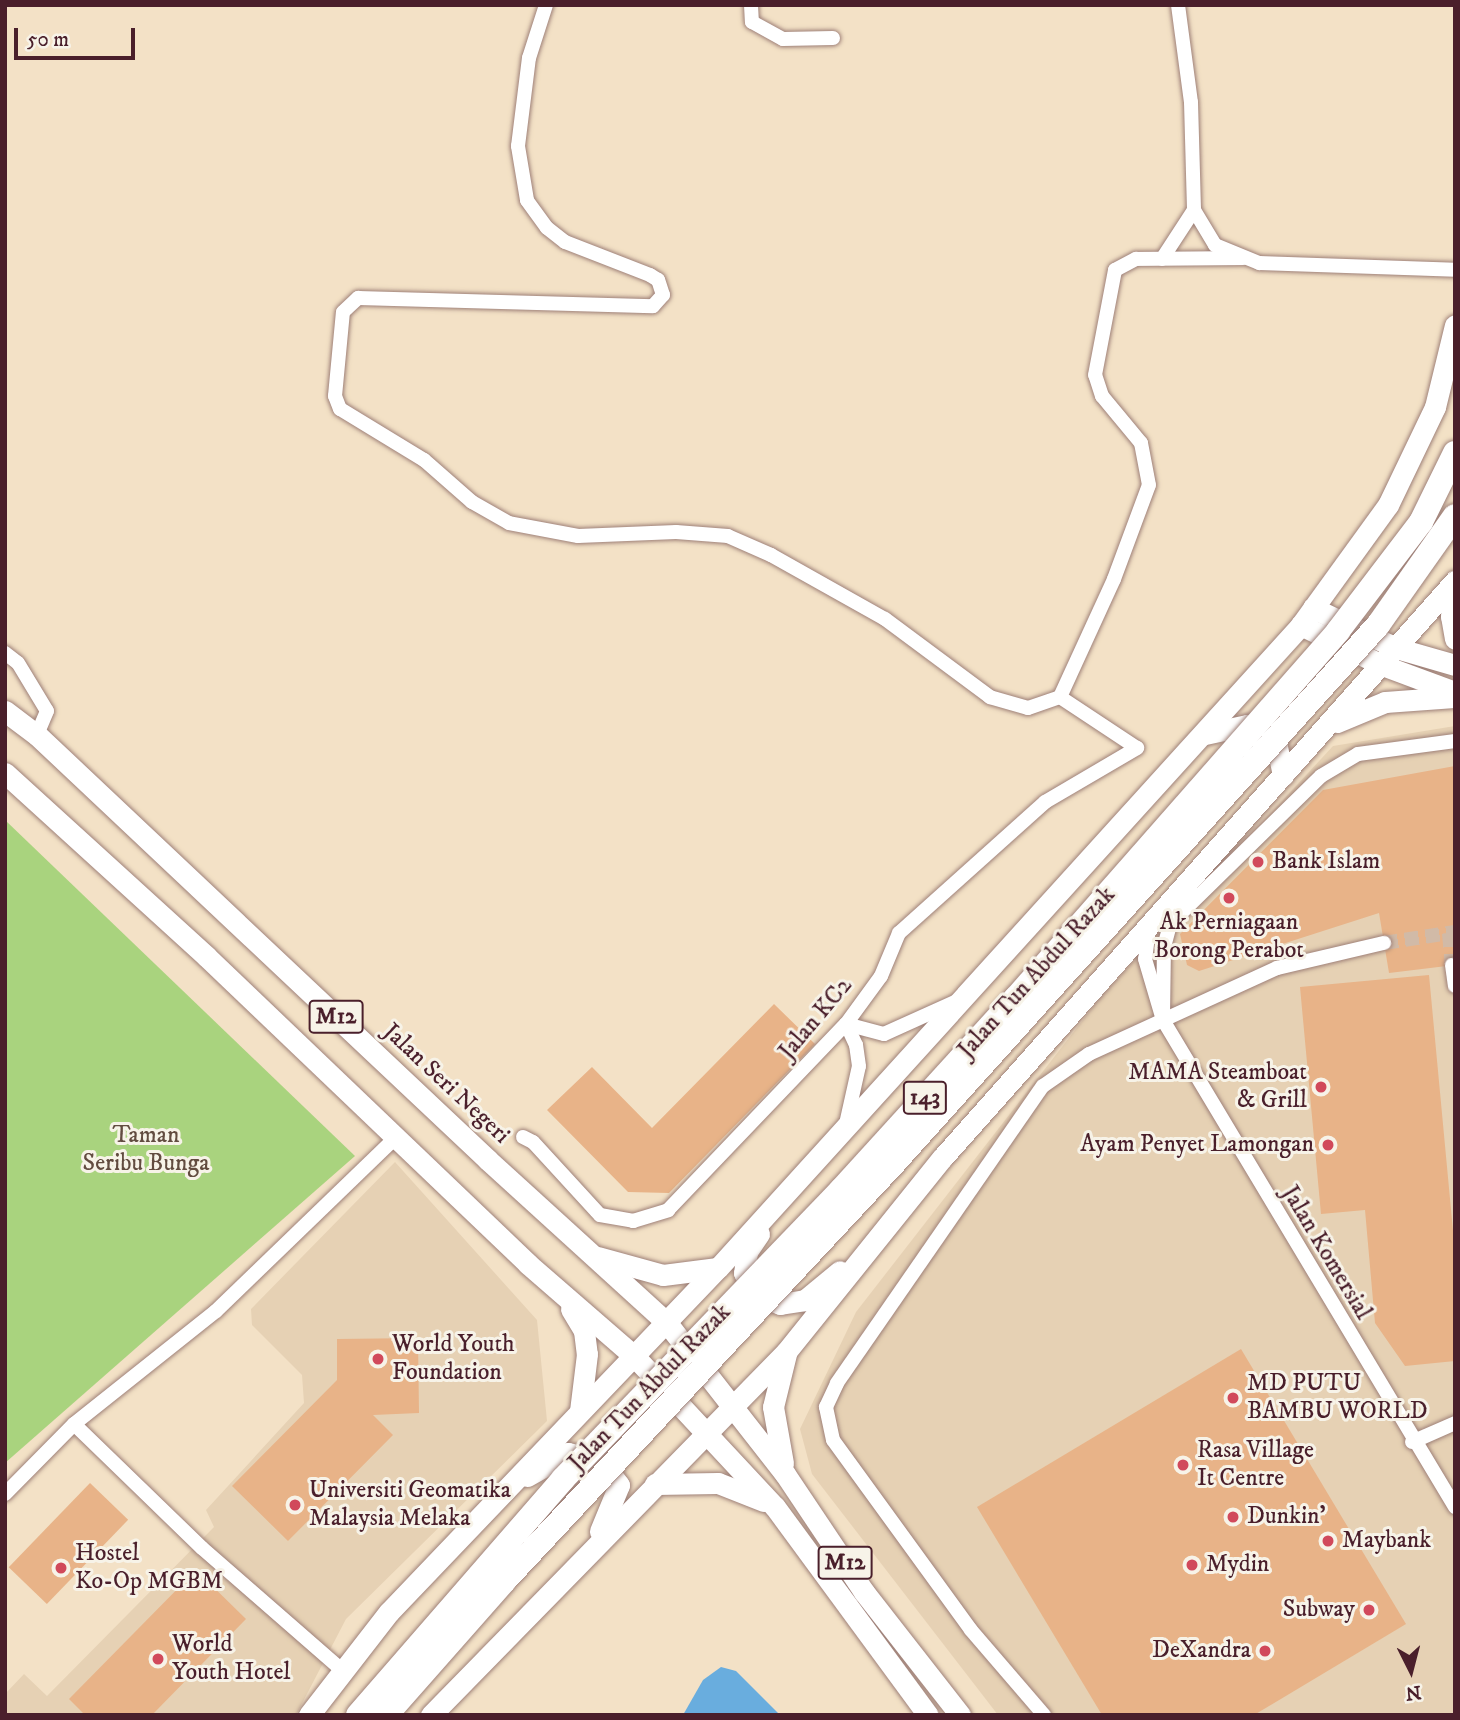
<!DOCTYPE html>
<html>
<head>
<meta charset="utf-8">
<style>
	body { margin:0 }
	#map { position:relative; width:1460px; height:1720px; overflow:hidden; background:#f3e1c6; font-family:"IM FELL DW Pica",serif }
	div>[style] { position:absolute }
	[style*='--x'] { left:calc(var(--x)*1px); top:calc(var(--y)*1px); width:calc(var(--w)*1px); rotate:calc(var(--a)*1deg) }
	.built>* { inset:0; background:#e6d1b4 }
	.green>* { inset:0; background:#a9d37e }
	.water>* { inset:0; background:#69adde }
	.building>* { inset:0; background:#e8b388; transform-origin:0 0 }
	.street-tunnel>* { height:14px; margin-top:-7px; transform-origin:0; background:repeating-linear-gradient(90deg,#d1baa7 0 14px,transparent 0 21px) }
	.roads { filter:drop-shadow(0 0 2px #9e8078) drop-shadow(0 0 2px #9e8078) }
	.street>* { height:14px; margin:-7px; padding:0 7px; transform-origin:7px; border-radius:7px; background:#fff }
	.primary>* { height:21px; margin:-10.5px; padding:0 10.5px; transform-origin:10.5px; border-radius:10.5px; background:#fff }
	.bridges { filter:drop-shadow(0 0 2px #9e8078) drop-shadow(0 0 2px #9e8078) }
	.highway-bridge>* { height:24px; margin:-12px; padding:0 12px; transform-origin:12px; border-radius:12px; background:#fff }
	.dots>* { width:19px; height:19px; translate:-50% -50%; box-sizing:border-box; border:4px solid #f7f3e8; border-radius:50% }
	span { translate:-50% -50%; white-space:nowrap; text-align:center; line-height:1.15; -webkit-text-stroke:6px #f7f3e8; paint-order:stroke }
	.shield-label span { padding:2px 5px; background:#f7f3e8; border:2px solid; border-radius:5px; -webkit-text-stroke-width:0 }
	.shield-label { font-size:23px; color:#4a1f2b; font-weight:700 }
	.poi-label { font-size:24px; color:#4a1f2b }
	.left { translate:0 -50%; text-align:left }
	.right { translate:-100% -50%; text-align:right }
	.street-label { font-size:24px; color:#4a1f2b }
	.park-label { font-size:24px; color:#624c40 }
	.frame { position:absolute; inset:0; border:7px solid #4a1f2b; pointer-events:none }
	.north { position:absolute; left:1376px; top:1636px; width:70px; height:70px; -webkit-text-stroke:5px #f7f3e8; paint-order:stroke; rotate:174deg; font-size:19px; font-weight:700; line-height:28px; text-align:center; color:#4a1f2b }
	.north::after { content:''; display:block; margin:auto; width:24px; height:32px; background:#4a1f2b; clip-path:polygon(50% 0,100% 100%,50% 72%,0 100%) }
	.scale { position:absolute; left:14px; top:28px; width:121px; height:32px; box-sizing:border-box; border:4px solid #4a1f2b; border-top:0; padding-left:9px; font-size:21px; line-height:24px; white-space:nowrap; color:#4a1f2b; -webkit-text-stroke:5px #f7f3e8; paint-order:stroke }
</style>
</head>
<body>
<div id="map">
	<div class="built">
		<div style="clip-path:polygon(1455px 726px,1455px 1715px,998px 1715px,812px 1474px,800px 1429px,856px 1312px,1100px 998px,1333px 746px)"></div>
		<div style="clip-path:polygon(395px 1162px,537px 1320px,547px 1421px,346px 1619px,296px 1715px,5px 1715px,5px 1694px,24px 1674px,47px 1696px,214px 1527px,206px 1510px,304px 1403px,302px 1375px,252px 1325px,251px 1309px)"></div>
	</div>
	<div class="green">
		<div style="clip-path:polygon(5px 820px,355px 1156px,5px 1463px)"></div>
	</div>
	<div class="water">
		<div style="clip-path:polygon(721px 1667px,736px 1671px,780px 1715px,683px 1715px,703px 1680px)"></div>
	</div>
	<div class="building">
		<div style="clip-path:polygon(1455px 766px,1455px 965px,1389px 973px,1379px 913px,1199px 971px,1187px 965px,1180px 934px,1323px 790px)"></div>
		<div style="clip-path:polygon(1429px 975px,1455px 1252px,1455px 1361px,1405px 1366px,1375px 1323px,1365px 1210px,1321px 1214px,1300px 987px)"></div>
		<div style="clip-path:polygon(774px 1004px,815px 1044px,669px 1193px,628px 1192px,547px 1110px,592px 1067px,652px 1128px)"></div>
		<div style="clip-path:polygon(418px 1338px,419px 1413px,373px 1415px,393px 1435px,288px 1541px,232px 1486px,337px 1380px,337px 1339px)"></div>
		<div style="clip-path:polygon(1241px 1349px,1406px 1624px,1254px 1715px,1102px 1715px,977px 1507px)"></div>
		<div style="left:90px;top:1483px;width:53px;height:117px;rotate:44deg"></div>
		<div style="clip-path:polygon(196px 1570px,246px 1619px,152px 1715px,85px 1715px,69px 1699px)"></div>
	</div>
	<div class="street-tunnel">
		<div style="--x:1449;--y:933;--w:32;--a:85"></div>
		<div style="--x:1384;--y:943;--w:72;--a:-8.8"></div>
	</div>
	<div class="roads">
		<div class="street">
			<div style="--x:751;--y:5;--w:17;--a:87"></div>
			<div style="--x:752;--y:22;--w:35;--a:29"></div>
			<div style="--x:783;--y:39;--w:50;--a:-1.1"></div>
			<div style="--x:1178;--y:5;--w:98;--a:82.4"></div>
			<div style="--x:1191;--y:102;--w:108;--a:88.4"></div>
			<div style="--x:1194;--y:210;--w:41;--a:59"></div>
			<div style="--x:1215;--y:245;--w:48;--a:22.2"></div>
			<div style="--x:1259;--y:263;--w:196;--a:2"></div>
			<div style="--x:1162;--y:259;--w:59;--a:-56.9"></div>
			<div style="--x:5;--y:653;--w:16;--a:38"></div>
			<div style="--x:18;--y:663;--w:56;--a:58.9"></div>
			<div style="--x:47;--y:711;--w:26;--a:113"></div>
			<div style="--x:1060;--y:697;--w:130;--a:-65.4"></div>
			<div style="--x:1114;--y:579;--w:100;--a:-69.6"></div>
			<div style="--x:1149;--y:485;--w:43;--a:-100.8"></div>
			<div style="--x:1141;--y:443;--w:61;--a:-129.7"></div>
			<div style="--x:1102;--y:396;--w:22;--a:-108"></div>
			<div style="--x:1095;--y:375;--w:107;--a:-79.2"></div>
			<div style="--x:1115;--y:270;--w:24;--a:-28"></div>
			<div style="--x:1136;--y:259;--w:107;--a:-0.5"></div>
			<div style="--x:1149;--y:928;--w:31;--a:97"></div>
			<div style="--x:1145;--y:959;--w:64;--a:73.6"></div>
			<div style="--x:1163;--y:1020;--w:568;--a:59.05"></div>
			<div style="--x:1452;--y:965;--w:21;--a:82"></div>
			<div style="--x:1163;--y:1017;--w:70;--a:-89.2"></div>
			<div style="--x:1164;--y:947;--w:24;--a:-75"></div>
			<div style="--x:1170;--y:924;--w:211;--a:-44.4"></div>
			<div style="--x:1321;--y:776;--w:43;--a:-30.7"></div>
			<div style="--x:1358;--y:754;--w:98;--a:-7.6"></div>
			<div style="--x:846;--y:1024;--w:39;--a:15"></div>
			<div style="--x:884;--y:1034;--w:78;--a:-24.3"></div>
			<div style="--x:846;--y:1124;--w:59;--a:-77.4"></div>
			<div style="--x:859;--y:1066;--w:21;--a:-98"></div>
			<div style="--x:856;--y:1045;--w:23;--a:-115"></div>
			<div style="--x:523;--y:1137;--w:11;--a:27"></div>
			<div style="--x:533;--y:1142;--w:99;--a:47.5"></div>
			<div style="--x:600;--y:1215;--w:34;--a:10"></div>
			<div style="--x:633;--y:1221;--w:37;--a:-17"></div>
			<div style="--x:668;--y:1210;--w:257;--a:-46.3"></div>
			<div style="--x:846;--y:1024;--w:59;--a:-53.9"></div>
			<div style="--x:881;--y:976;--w:47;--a:-67.3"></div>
			<div style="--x:899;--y:933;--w:196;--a:-41.9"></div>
			<div style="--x:1045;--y:802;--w:107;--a:-30.4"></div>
			<div style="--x:1137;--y:748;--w:92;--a:-146.5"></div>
			<div style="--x:1060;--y:697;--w:34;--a:161"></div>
			<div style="--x:1028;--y:708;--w:40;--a:-164"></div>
			<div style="--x:990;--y:697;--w:131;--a:-143.4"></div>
			<div style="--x:885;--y:619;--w:131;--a:-150.7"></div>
			<div style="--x:771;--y:555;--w:47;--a:-156.2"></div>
			<div style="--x:728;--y:536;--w:52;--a:-175.6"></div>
			<div style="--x:676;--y:532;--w:98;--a:177.7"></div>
			<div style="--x:578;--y:536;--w:70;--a:-169.3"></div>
			<div style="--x:509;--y:523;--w:43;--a:-150.4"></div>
			<div style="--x:472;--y:502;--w:64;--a:-138.8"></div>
			<div style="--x:424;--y:460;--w:98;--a:-148.7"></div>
			<div style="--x:340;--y:409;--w:14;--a:-111"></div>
			<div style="--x:335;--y:396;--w:84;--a:-84.6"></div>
			<div style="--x:343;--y:312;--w:21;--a:-43"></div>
			<div style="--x:358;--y:298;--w:295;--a:1.6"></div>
			<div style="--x:653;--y:306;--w:15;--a:-48"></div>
			<div style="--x:663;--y:295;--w:16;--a:-108"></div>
			<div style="--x:658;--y:280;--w:9;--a:-148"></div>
			<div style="--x:650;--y:275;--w:91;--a:-158.8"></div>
			<div style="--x:565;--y:242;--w:23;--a:-142"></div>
			<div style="--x:547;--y:228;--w:34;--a:-126"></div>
			<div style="--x:527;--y:200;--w:55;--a:-99.5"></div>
			<div style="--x:518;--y:146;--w:89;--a:-82.9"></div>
			<div style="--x:529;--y:58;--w:56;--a:-72.2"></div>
			<div style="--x:74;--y:1424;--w:178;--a:44.1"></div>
			<div style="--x:202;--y:1548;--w:186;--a:41.1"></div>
			<div style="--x:1412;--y:1442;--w:47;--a:-23.8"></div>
			<div style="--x:5;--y:1494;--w:98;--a:-45.4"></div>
			<div style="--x:74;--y:1424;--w:181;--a:-38.5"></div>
			<div style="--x:216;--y:1311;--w:250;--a:-44"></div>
			<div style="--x:1044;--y:1715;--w:112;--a:-130.7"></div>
			<div style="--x:971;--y:1630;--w:235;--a:-126"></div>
			<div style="--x:833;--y:1440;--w:34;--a:-102"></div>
			<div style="--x:826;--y:1407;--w:26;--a:-65"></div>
			<div style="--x:837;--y:1383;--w:361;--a:-55.3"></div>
			<div style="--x:1043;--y:1086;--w:56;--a:-34.8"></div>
			<div style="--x:1089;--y:1054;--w:207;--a:-24.6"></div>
			<div style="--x:1277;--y:968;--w:110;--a:-13.2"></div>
		</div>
		<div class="primary">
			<div style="--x:1455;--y:605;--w:12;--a:110"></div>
			<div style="--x:1451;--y:616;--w:23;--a:80"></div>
			<div style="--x:1313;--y:608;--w:92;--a:25.7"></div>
			<div style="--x:1396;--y:648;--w:61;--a:16.1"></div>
			<div style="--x:1301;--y:625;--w:90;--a:26.3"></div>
			<div style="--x:1382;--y:665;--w:78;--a:20.3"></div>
			<div style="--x:5;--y:711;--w:40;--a:37"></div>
			<div style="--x:37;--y:735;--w:620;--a:43.3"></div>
			<div style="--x:488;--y:1160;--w:242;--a:42.3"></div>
			<div style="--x:667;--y:1323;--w:192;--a:52"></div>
			<div style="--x:785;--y:1474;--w:142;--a:56.2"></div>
			<div style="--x:864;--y:1592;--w:156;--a:52"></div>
			<div style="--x:1337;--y:722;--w:52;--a:-22.6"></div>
			<div style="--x:1385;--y:702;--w:69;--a:-4.1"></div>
			<div style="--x:1205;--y:734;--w:43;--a:-12.1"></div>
			<div style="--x:1247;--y:725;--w:20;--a:18"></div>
			<div style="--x:1266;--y:731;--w:19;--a:55"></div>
			<div style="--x:1277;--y:747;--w:29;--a:78"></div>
			<div style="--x:5;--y:773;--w:273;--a:42.3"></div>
			<div style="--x:207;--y:957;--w:444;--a:43.7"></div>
			<div style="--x:528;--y:1264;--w:142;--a:41"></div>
			<div style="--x:635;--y:1357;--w:205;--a:47"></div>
			<div style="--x:775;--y:1507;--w:258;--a:53.7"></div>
			<div style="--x:759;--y:1234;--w:22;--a:124"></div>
			<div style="--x:747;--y:1252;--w:21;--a:98"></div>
			<div style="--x:744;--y:1273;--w:26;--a:59"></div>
			<div style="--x:757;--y:1295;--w:25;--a:21"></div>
			<div style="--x:780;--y:1304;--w:25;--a:-9"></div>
			<div style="--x:805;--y:1300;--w:45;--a:-39.6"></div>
			<div style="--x:598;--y:1257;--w:67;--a:15.5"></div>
			<div style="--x:663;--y:1275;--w:55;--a:-7.3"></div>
			<div style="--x:571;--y:1309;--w:26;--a:59"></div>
			<div style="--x:584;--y:1331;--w:23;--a:83"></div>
			<div style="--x:587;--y:1354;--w:57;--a:97"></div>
			<div style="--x:783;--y:1463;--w:57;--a:-100.1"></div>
			<div style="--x:773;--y:1407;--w:55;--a:-76.2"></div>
			<div style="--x:527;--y:1476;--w:47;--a:-29.3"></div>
			<div style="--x:568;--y:1453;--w:34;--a:14"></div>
			<div style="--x:601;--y:1461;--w:30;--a:53"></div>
			<div style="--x:619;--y:1485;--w:50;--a:112.4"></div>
			<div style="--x:655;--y:1484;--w:63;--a:-0.9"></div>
			<div style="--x:718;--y:1483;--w:49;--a:21.4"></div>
			<div style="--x:309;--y:1715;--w:130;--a:-52.2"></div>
			<div style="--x:389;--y:1612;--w:476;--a:-46.3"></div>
			<div style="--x:718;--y:1268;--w:868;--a:-47.8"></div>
			<div style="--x:1301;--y:625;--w:148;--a:-54.1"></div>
			<div style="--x:1388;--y:505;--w:109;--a:-64.4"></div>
			<div style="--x:1435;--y:407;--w:84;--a:-76.3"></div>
			<div style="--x:431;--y:1715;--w:508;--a:-45.64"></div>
			<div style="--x:786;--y:1352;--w:250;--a:-51.2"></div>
			<div style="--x:943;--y:1157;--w:771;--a:-48.37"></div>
		</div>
	</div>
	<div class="bridges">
		<div class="highway-bridge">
			<div style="--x:358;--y:1715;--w:313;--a:-49"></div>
			<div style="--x:563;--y:1479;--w:401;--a:-46.1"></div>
			<div style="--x:841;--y:1190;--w:260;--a:-47.7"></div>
			<div style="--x:1016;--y:998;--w:488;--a:-48.7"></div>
			<div style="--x:1338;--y:631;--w:137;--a:-52.7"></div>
			<div style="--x:1421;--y:522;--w:77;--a:-63.8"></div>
			<div style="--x:386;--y:1715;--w:180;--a:-48.6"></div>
			<div style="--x:505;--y:1580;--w:572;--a:-46.98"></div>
			<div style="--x:895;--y:1162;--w:722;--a:-48.03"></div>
			<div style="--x:1378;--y:625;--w:133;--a:-54.8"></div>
		</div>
	</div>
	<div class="dots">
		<div style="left:1258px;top:862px;background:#d1495b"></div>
		<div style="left:1229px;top:898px;background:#d1495b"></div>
		<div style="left:1321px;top:1087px;background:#d1495b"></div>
		<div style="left:1328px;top:1145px;background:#d1495b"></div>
		<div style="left:378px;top:1359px;background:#d1495b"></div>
		<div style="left:1233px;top:1398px;background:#d1495b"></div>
		<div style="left:1183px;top:1465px;background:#d1495b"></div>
		<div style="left:295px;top:1505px;background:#d1495b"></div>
		<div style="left:1233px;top:1517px;background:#d1495b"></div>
		<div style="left:1328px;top:1541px;background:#d1495b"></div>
		<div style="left:1192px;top:1565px;background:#d1495b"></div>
		<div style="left:61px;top:1568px;background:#d1495b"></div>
		<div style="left:1369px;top:1610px;background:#d1495b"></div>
		<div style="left:1265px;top:1651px;background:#d1495b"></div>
		<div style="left:158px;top:1659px;background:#d1495b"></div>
	</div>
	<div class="shield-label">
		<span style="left:336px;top:1017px">M12</span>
		<span style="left:925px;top:1098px">143</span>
		<span style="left:845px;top:1563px">M12</span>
	</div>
	<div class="poi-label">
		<span class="left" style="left:1272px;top:862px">Bank Islam</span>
		<span style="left:1229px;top:937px">Ak Perniagaan<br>Borong Perabot</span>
		<span class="right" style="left:1307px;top:1087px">MAMA Steamboat<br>&amp; Grill</span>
		<span class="right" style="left:1314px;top:1145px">Ayam Penyet Lamongan</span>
		<span class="left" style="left:392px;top:1359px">World Youth<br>Foundation</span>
		<span class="left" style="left:1247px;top:1398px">MD PUTU<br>BAMBU WORLD</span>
		<span class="left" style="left:1197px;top:1465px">Rasa Village<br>It Centre</span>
		<span class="left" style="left:309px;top:1505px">Universiti Geomatika<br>Malaysia Melaka</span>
		<span class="left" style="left:1247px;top:1517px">Dunkin'</span>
		<span class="left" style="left:1342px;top:1541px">Maybank</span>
		<span class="left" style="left:75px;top:1568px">Hostel<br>Ko-Op MGBM</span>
		<span class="left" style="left:1206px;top:1565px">Mydin</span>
		<span class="right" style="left:1355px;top:1610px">Subway</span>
		<span class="left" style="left:172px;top:1659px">World<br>Youth Hotel</span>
		<span class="right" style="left:1251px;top:1651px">DeXandra</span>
	</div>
	<div class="street-label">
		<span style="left:1037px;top:973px;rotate:-48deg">Jalan Tun Abdul Razak</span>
		<span style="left:816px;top:1019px;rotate:-50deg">Jalan KC2</span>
		<span style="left:446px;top:1084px;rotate:43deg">Jalan Seri Negeri</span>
		<span style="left:1326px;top:1253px;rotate:59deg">Jalan Komersial</span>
		<span style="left:650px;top:1388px;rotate:-46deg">Jalan Tun Abdul Razak</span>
	</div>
	<div class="park-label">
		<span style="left:146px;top:1150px">Taman<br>Seribu Bunga</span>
	</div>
	<div class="frame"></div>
	<div class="north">N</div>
	<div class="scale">50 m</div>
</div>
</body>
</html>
